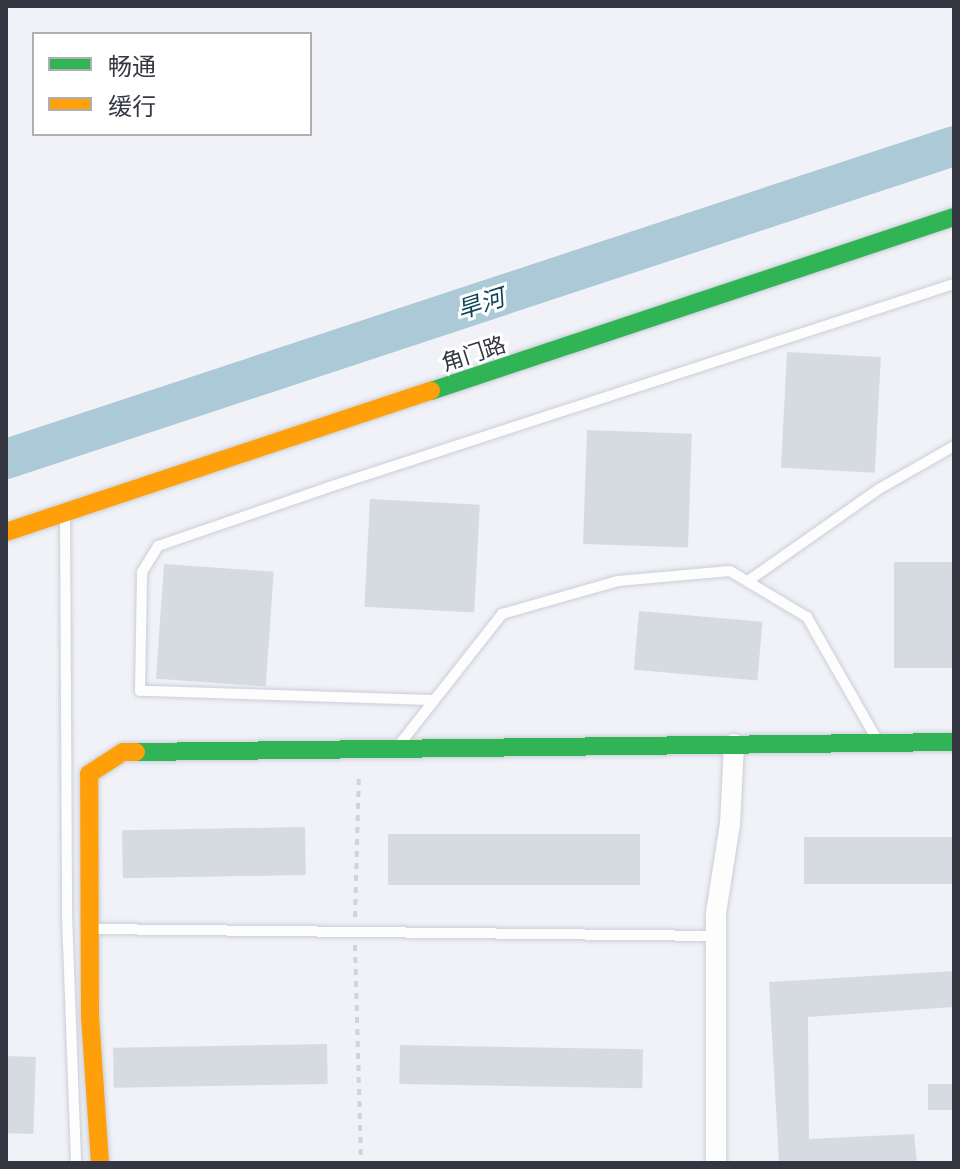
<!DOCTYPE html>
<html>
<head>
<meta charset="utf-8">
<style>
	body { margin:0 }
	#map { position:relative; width:960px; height:1169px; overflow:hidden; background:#f0f2f8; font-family:Georgia,"Noto Sans SC",serif }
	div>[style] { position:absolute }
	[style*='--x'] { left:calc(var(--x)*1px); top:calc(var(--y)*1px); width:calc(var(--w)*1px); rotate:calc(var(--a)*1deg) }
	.river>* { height:40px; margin:-20px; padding:0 20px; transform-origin:20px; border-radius:20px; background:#acc9d7 }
	.building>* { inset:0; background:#d6dbe2; transform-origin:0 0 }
	.path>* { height:4px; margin-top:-2px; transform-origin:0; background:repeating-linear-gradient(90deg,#d2d3d5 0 6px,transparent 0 12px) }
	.roads { filter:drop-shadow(0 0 2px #cbced5) drop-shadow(0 0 2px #cbced5) }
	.lane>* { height:10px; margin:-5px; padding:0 5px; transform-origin:5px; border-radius:5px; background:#fdfdfe }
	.street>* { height:20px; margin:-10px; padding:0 10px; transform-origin:10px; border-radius:10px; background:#fdfdfe }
	.fast>* { height:18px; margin:-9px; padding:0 9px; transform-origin:9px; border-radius:9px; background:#30b455 }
	.slow>* { height:18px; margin:-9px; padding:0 9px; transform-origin:9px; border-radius:9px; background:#ff9f0a }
	span { translate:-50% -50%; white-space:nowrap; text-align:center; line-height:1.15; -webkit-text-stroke:6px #fff; paint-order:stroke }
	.street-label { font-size:22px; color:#343741 }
	.water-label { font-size:24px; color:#0e4559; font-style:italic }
	.frame { position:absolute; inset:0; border:8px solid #343741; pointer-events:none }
	.legend { position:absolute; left:32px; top:32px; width:280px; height:104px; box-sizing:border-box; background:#fff; border:2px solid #aeafb3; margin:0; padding:10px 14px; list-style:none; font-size:24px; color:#343741 }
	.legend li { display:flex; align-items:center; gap:16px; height:40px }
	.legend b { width:40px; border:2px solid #aeafb3 }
</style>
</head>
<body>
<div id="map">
	<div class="river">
		<div style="--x:6;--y:459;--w:998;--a:-18.27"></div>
	</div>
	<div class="building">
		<div style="left:787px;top:352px;width:94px;height:116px;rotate:3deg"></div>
		<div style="left:587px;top:430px;width:105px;height:114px;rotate:2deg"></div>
		<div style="left:370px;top:499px;width:110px;height:108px;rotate:3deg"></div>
		<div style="left:894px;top:562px;width:60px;height:106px"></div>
		<div style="left:164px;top:564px;width:110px;height:115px;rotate:4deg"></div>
		<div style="left:639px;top:611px;width:124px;height:59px;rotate:5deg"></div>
		<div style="left:305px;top:827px;width:48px;height:183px;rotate:89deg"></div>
		<div style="left:388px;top:834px;width:252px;height:51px"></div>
		<div style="left:804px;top:837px;width:150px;height:47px"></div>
		<div style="clip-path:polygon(954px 971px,954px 1007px,808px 1017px,809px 1139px,914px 1134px,917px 1163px,779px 1163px,769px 982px)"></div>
		<div style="left:327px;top:1044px;width:40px;height:214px;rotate:89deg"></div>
		<div style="left:400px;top:1045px;width:243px;height:39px;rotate:1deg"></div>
		<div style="left:6px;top:1056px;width:30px;height:77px;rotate:2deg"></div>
		<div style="left:928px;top:1084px;width:26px;height:26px"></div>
	</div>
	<div class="path">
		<div style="--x:355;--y:917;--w:143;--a:-88.4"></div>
		<div style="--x:355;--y:945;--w:218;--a:88.4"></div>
	</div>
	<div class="roads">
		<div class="lane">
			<div style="--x:65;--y:515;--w:400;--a:89.7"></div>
			<div style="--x:67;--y:915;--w:248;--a:87.9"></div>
			<div style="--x:748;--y:581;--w:160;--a:-35.1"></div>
			<div style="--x:879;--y:489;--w:86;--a:-29.8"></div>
			<div style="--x:434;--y:700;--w:294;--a:-178.2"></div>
			<div style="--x:140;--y:691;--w:119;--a:-89"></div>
			<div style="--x:142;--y:572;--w:31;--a:-58"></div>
			<div style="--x:158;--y:546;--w:178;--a:-19"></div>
			<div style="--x:326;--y:488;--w:660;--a:-18"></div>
			<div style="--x:399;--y:745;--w:167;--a:-51.8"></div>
			<div style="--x:502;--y:614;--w:121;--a:-15.9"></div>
			<div style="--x:618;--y:581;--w:112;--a:-5.1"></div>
			<div style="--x:730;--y:571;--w:90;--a:30.9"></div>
			<div style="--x:807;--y:617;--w:139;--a:60.3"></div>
			<div style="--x:92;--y:929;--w:624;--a:0.64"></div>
		</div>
		<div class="street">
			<div style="--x:716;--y:1163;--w:250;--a:-90"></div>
			<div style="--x:716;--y:913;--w:90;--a:-81.1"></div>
			<div style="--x:730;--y:824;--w:80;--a:-87.1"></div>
		</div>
		<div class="fast">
			<div style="--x:431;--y:391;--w:551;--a:-18.4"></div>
			<div style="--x:136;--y:752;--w:818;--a:-0.7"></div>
		</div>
		<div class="slow">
			<div style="--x:6;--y:532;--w:448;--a:-18.4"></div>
			<div style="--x:100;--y:1163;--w:147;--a:-93.9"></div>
			<div style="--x:90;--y:1016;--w:242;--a:-90.2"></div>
			<div style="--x:89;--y:774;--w:40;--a:-32.9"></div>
			<div style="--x:123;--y:752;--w:13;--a:0"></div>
		</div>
	</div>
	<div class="street-label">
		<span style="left:473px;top:352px;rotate:-18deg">角门路</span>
	</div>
	<div class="water-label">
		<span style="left:480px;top:302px;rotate:-18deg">旱河</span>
	</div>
	<div class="frame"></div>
	<ul class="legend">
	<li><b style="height:10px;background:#30b455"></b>畅通</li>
	<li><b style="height:10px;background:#ff9f0a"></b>缓行</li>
	</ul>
</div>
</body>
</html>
